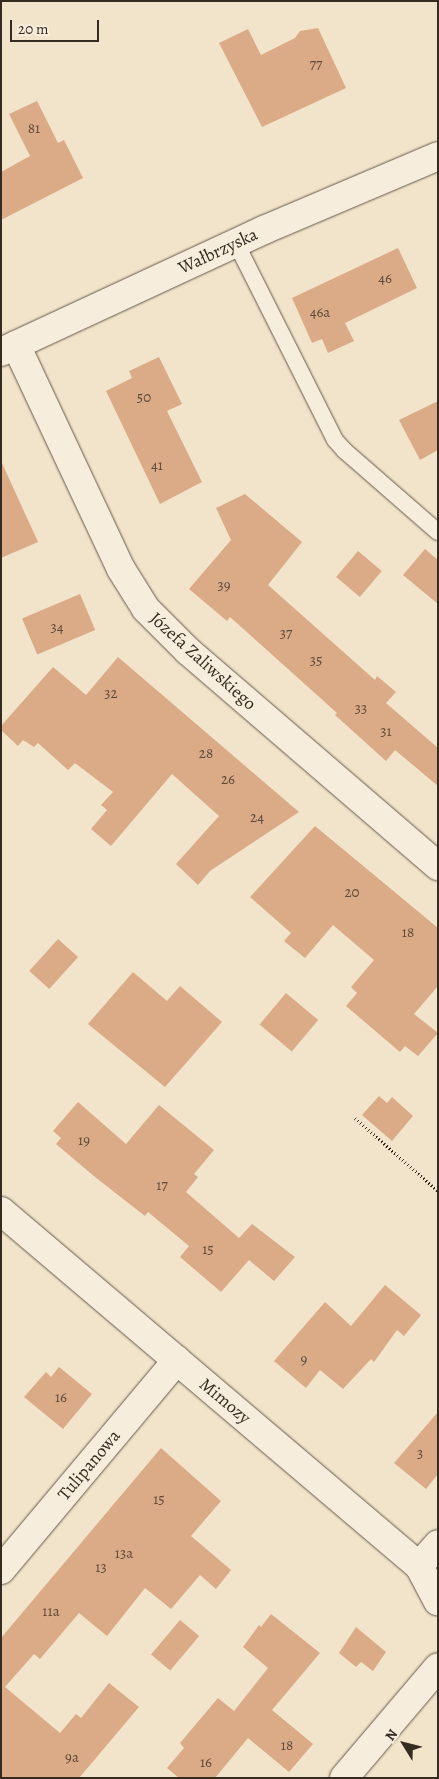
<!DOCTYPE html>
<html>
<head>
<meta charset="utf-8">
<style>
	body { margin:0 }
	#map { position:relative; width:439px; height:1779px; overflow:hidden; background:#f2e4ca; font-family:Alegreya,serif }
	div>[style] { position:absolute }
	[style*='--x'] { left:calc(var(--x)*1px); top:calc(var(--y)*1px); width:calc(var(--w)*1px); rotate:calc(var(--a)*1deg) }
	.building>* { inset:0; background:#dbaa87; transform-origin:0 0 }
	.path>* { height:3px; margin-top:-1.5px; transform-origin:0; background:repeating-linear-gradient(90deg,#362b21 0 1px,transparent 0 3.5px) }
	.roads { filter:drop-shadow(0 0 1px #65594b) drop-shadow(0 0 1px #65594b) }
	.service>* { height:16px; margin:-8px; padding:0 8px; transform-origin:8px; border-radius:8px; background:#f7eddd }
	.minor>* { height:28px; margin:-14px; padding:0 14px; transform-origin:14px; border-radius:14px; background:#f7eddd }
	span { translate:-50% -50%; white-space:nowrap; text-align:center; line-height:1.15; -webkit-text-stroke:4px #f7eddd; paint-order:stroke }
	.number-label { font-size:15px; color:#5f4b3a }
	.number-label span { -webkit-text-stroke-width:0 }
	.street-label { font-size:18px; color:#362b21 }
	.frame { position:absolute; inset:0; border:2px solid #362b21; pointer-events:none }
	.north { position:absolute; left:379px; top:1719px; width:50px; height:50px; -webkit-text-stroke:4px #f7eddd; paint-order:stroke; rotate:306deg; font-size:14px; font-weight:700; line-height:20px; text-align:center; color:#362b21 }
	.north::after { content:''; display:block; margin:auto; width:18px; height:22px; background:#362b21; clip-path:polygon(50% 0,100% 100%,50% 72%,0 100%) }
	.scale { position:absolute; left:10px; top:20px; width:89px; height:22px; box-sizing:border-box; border:2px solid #362b21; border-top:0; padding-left:6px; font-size:15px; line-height:18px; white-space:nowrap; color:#362b21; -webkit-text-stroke:4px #f7eddd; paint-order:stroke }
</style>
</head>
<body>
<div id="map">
	<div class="building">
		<div style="clip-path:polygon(318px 28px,346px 88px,262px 127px,219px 43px,248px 29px,261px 55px,295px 38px,300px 31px)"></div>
		<div style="clip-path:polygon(37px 101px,58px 143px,64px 140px,83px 178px,1px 220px,1px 172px,30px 156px,9px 114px)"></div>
		<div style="clip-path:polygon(398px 248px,417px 288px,345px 323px,354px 341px,328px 353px,322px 339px,312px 343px,292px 298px)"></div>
		<div style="clip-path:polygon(159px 357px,182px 404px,167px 411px,202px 482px,160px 504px,106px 391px,132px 378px,129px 371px)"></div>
		<div style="clip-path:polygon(438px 401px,438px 450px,420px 460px,399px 420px)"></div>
		<div style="clip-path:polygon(1px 461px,38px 542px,1px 558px)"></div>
		<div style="clip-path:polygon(245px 494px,302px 542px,268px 585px,375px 680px,377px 676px,396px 692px,386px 703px,438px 748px,438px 786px,395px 750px,386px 761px,335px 715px,337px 713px,230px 617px,227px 621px,189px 589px,231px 540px,216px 508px)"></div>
		<div style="clip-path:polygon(425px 549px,438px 560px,438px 604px,403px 575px)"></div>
		<div style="left:358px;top:551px;width:31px;height:34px;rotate:40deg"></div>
		<div style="left:80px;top:594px;width:39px;height:63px;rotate:67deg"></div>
		<div style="clip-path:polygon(118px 657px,299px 812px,210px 871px,198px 885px,176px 864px,219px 816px,172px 774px,111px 846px,91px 829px,107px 810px,101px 805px,113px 792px,75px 763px,68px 770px,38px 743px,34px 747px,23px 740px,18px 746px,1px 730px,1px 726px,53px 667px,86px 695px)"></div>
		<div style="clip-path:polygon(315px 826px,438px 928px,438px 986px,414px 1014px,438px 1033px,418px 1056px,405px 1046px,400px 1052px,346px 1006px,357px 993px,351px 987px,374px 960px,333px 925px,305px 958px,284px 941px,291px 933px,250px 897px)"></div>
		<div style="left:58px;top:939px;width:27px;height:43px;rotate:42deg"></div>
		<div style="clip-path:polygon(133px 972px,167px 1001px,180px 986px,222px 1022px,165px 1087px,88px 1024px)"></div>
		<div style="left:286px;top:993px;width:42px;height:41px;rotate:40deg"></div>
		<div style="clip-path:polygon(379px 1096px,387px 1103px,392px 1097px,413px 1116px,392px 1141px,362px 1115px)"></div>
		<div style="clip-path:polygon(78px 1102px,126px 1144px,159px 1105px,214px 1150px,194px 1174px,198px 1177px,186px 1192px,239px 1238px,252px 1224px,295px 1257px,274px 1281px,249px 1260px,221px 1292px,180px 1257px,189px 1246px,148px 1212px,145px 1216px,95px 1177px,56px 1144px,61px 1138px,53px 1131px)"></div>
		<div style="clip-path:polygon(385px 1285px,421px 1315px,404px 1336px,397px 1330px,374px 1362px,371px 1359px,343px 1389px,320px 1370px,306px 1388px,274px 1361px,325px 1302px,351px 1326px)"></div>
		<div style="clip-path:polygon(59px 1367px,92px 1394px,63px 1429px,24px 1397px,46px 1372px,51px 1377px)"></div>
		<div style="clip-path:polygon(438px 1412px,438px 1474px,426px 1489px,394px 1463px)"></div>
		<div style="clip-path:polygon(161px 1448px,221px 1501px,191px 1536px,231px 1570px,216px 1589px,200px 1575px,171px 1609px,145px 1588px,107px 1636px,79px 1613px,40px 1659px,34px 1654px,5px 1687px,60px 1733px,76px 1714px,81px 1718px,109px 1683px,139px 1707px,79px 1778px,1px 1778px,1px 1638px)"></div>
		<div style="clip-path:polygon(271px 1614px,320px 1653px,272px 1710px,313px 1744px,289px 1772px,248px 1738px,215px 1778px,179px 1778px,167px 1768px,184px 1748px,180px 1743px,218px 1698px,234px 1711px,268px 1668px,243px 1647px,259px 1625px,261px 1627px)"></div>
		<div style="left:180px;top:1620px;width:25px;height:45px;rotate:40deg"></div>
		<div style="clip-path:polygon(356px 1627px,386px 1652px,373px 1671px,361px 1662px,356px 1667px,339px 1653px)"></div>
	</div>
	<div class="path">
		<div style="--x:355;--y:1118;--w:111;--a:41.3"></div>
	</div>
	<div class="roads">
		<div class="service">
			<div style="--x:236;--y:243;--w:220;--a:63.3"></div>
			<div style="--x:335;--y:440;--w:15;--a:48"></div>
			<div style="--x:345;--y:451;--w:123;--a:41.1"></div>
		</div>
		<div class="minor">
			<div style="--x:16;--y:345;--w:247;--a:64.9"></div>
			<div style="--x:121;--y:569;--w:47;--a:58"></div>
			<div style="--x:146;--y:609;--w:59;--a:45"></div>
			<div style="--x:188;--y:651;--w:330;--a:40.7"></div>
			<div style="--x:1;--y:352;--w:290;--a:-24.9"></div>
			<div style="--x:264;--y:230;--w:189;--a:-23"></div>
			<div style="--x:1;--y:1211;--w:548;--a:40.34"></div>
			<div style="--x:419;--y:1566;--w:40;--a:62"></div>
			<div style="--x:419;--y:1566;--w:29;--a:-49"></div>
			<div style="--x:1;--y:1570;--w:274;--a:-50"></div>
			<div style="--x:344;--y:1778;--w:145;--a:-49.7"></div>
		</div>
	</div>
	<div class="number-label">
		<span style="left:316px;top:65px">77</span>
		<span style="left:34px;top:129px">81</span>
		<span style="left:385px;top:279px">46</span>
		<span style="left:320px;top:313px">46a</span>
		<span style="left:144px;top:398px">50</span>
		<span style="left:157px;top:466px">41</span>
		<span style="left:224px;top:586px">39</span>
		<span style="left:57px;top:628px">34</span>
		<span style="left:286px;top:634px">37</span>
		<span style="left:316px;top:661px">35</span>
		<span style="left:111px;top:694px">32</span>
		<span style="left:361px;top:709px">33</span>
		<span style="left:386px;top:732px">31</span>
		<span style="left:206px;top:754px">28</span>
		<span style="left:228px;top:780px">26</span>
		<span style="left:257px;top:818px">24</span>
		<span style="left:352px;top:893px">20</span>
		<span style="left:408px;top:933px">18</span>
		<span style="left:84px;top:1141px">19</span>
		<span style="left:162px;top:1186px">17</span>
		<span style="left:208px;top:1250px">15</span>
		<span style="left:304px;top:1360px">9</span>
		<span style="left:61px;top:1398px">16</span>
		<span style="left:420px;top:1454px">3</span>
		<span style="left:159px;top:1500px">15</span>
		<span style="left:124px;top:1554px">13a</span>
		<span style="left:101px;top:1568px">13</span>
		<span style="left:51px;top:1612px">11a</span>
		<span style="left:287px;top:1746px">18</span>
		<span style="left:72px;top:1758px">9a</span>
		<span style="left:206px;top:1763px">16</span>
	</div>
	<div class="street-label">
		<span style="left:218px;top:251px;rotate:-25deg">Wałbrzyska</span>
		<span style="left:203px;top:661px;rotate:42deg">Józefa Zaliwskiego</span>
		<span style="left:225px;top:1401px;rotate:40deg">Mimozy</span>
		<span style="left:89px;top:1465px;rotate:-50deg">Tulipanowa</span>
	</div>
	<div class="frame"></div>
	<div class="north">N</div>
	<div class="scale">20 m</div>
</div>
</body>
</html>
